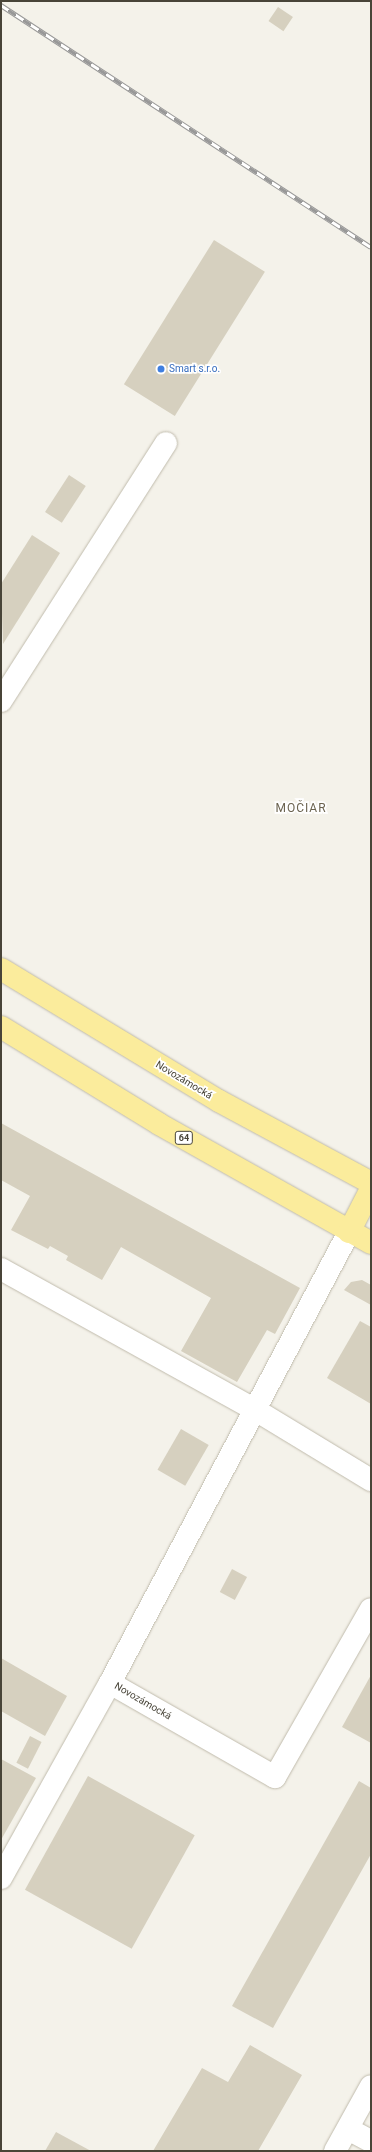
<!DOCTYPE html>
<html>
<head>
<meta charset="utf-8">
<style>
	body { margin:0 }
	#map { position:relative; width:372px; height:2152px; overflow:hidden; background:#f4f2ea; font-family:Roboto,sans-serif }
	div>[style] { position:absolute }
	[style*='--x'] { left:calc(var(--x)*1px); top:calc(var(--y)*1px); width:calc(var(--w)*1px); rotate:calc(var(--a)*1deg) }
	.building>* { inset:0; background:#d6d0bf; transform-origin:0 0 }
	.roads { filter:drop-shadow(0 0 1px #c0bbac) drop-shadow(0 0 1px #c0bbac) }
	.minor>* { height:22px; margin:-11px; padding:0 11px; transform-origin:11px; border-radius:11px; background:#fff }
	.major>* { height:22px; margin:-11px; padding:0 11px; transform-origin:11px; border-radius:11px; background:#fbec9c }
	.rail>* { height:4.5px; margin-top:-2.25px; transform-origin:0; background:repeating-linear-gradient(90deg,#fff 0 9px,#989898 0 18px); box-sizing:border-box; border-block:1px solid #989898 }
	.dots>* { width:11px; height:11px; translate:-50% -50%; box-sizing:border-box; border:2px solid #fff; border-radius:50% }
	span { translate:-50% -50%; white-space:nowrap; text-align:center; line-height:1.15; -webkit-text-stroke:3.5px #fff; paint-order:stroke }
	.shield-label span { padding:1px 3px; background:#fff; border:1px solid; border-radius:3px; -webkit-text-stroke-width:0 }
	.shield-label { font-size:9px; color:#484438; font-weight:700 }
	.shop-label { font-size:10px; color:#366cbe }
	.left { translate:0 -50%; text-align:left }
	.street-label { font-size:10px; color:#484438 }
	.quarter-label { font-size:12px; color:#6b634f; letter-spacing:1px }
	.frame { position:absolute; inset:0; border:2px solid #484438; pointer-events:none }
</style>
</head>
<body>
<div id="map">
	<div class="building">
		<div style="left:278px;top:7px;width:18px;height:17px;rotate:34deg"></div>
		<div style="left:214px;top:240px;width:60px;height:170px;rotate:32deg"></div>
		<div style="left:69px;top:475px;width:20px;height:44px;rotate:33deg"></div>
		<div style="clip-path:polygon(32px 535px,60px 553px,3px 644px,1px 584px)"></div>
		<div style="clip-path:polygon(1px 1123px,300px 1288px,275px 1334px,267px 1330px,237px 1382px,181px 1351px,211px 1298px,121px 1247px,102px 1280px,66px 1260px,68px 1256px,50px 1246px,48px 1249px,11px 1230px,30px 1196px,1px 1180px)"></div>
		<div style="clip-path:polygon(362px 1280px,371px 1285px,371px 1305px,344px 1290px,351px 1282px)"></div>
		<div style="clip-path:polygon(360px 1321px,371px 1327px,371px 1404px,327px 1378px)"></div>
		<div style="left:181px;top:1429px;width:32px;height:47px;rotate:30deg"></div>
		<div style="left:232px;top:1569px;width:17px;height:26px;rotate:28deg"></div>
		<div style="clip-path:polygon(1px 1658px,67px 1696px,45px 1736px,1px 1711px)"></div>
		<div style="clip-path:polygon(371px 1675px,371px 1743px,342px 1727px)"></div>
		<div style="left:30px;top:1736px;width:13px;height:30px;rotate:27deg"></div>
		<div style="clip-path:polygon(1px 1759px,36px 1778px,1px 1840px)"></div>
		<div style="left:88px;top:1776px;width:122px;height:130px;rotate:29deg"></div>
		<div style="clip-path:polygon(359px 1781px,371px 1788px,371px 1854px,273px 2028px,232px 2006px)"></div>
		<div style="clip-path:polygon(250px 2045px,302px 2075px,258px 2151px,153px 2151px,202px 2068px,228px 2082px)"></div>
		<div style="clip-path:polygon(56px 2132px,91px 2151px,45px 2151px)"></div>
	</div>
	<div class="roads">
		<div class="minor">
			<div style="--x:1;--y:701;--w:306;--a:-57.4"></div>
			<div style="--x:1;--y:1269;--w:289;--a:29"></div>
			<div style="--x:254;--y:1409;--w:137;--a:31.3"></div>
			<div style="--x:110;--y:1683;--w:190;--a:29.7"></div>
			<div style="--x:275;--y:1777;--w:193;--a:-60.3"></div>
			<div style="--x:1;--y:1878;--w:223;--a:-60.8"></div>
			<div style="--x:110;--y:1683;--w:510;--a:-62.08"></div>
			<div style="--x:348;--y:2129;--w:26;--a:28"></div>
			<div style="--x:335;--y:2151;--w:74;--a:-61"></div>
		</div>
		<div class="major">
			<div style="--x:1;--y:969;--w:255;--a:31.2"></div>
			<div style="--x:219;--y:1101;--w:173;--a:28.3"></div>
			<div style="--x:1;--y:1027;--w:185;--a:31.5"></div>
			<div style="--x:159;--y:1124;--w:243;--a:29.3"></div>
			<div style="--x:349;--y:1232;--w:48;--a:-62.9"></div>
		</div>
	</div>
	<div class="rail">
		<div style="--x:1;--y:5;--w:442;--a:33.2"></div>
	</div>
	<div class="dots">
		<div style="left:161px;top:369px;background:#3f7fe0"></div>
	</div>
	<div class="shield-label">
		<span style="left:184px;top:1138px">64</span>
	</div>
	<div class="shop-label">
		<span class="left" style="left:169px;top:369px">Smart s.r.o.</span>
	</div>
	<div class="street-label">
		<span style="left:184px;top:1080px;rotate:31deg">Novozámocká</span>
		<span style="left:143px;top:1701px;rotate:30deg">Novozámocká</span>
	</div>
	<div class="quarter-label">
		<span style="left:301px;top:809px">MOČIAR</span>
	</div>
	<div class="frame"></div>
</div>
</body>
</html>
